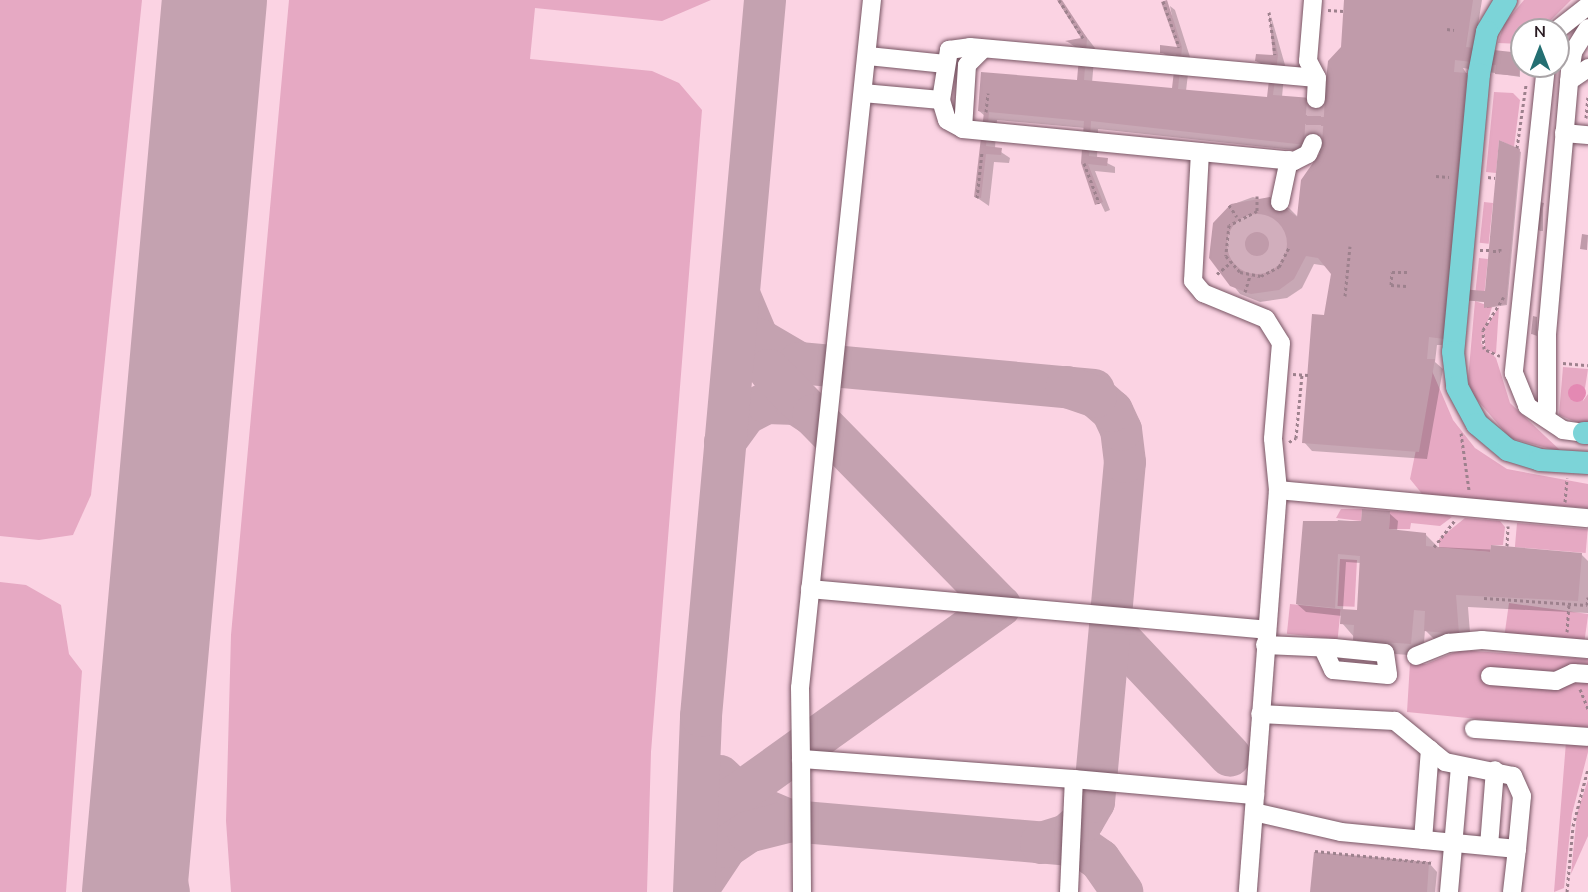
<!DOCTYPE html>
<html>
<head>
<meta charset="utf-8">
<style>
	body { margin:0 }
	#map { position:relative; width:1588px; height:892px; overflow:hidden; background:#fbd3e3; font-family:"Nunito Sans",sans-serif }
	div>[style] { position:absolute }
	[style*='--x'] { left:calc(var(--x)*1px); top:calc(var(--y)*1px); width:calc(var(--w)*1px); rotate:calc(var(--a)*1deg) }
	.green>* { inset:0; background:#e6a9c3; transform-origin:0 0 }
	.forest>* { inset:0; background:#e489b3 }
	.round { border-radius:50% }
	.shadow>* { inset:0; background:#0003 }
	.taxiway>* { height:42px; margin:-21px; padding:0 21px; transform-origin:21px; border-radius:21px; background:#c4a2b0 }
	.runway>* { height:105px; margin:-52.5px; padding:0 52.5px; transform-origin:52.5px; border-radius:52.5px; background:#c4a2b0 }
	.building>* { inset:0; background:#c09baa; transform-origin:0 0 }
	.minor-tunnel>* { height:18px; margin-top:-9px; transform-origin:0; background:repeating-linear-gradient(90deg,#d1aebc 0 18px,transparent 0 27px) }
	.minor-tunnel>.ring { margin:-9px; padding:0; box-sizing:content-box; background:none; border:18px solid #d1aebc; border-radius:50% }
	.path>* { height:3px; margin-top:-1.5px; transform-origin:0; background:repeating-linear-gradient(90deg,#9d818d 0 3px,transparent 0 6px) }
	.roads { filter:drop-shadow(0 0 2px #775563) drop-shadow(0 0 2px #775563) }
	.minor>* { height:18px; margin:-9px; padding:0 9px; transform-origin:9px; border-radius:9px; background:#fff }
	.major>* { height:22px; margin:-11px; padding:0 11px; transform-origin:11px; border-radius:11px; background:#7cd4d8 }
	span { translate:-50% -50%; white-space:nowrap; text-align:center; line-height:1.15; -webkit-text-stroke:6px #fff; paint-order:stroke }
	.north { position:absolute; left:1510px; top:18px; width:60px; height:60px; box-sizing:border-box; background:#fff; border:2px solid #aaa4a7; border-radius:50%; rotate:0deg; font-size:16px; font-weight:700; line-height:24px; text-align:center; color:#2a1b22 }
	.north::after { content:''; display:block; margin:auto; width:21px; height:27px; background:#246f72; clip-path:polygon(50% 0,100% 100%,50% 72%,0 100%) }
</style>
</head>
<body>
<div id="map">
	<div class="green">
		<div style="clip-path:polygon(0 0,142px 0,91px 495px,73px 535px,39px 540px,0 536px)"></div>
		<div style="clip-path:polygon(289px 0,711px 0,662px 21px,535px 8px,530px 59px,652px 71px,679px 83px,702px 110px,651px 752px,647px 892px,231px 892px,226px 821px,231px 635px)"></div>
		<div style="clip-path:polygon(1524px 0,1571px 0,1541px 30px,1522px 30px,1522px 44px,1498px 43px,1504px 24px)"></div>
		<div style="clip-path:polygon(1494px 92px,1513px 93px,1520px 100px,1514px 147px,1499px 140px,1496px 173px,1486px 172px)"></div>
		<div style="left:1484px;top:202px;width:9px;height:41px;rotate:6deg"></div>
		<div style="left:1479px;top:258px;width:9px;height:33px;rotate:6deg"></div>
		<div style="clip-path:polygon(1475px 301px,1492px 307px,1481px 343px,1496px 358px,1510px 403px,1562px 452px,1510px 438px,1472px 394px,1468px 380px)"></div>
		<div style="clip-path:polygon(1499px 307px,1496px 353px,1494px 354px,1485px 348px,1484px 330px)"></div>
		<div style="clip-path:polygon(1563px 367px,1588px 369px,1583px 401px,1588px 394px,1588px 427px,1559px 415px)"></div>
		<div style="clip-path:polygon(1432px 371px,1453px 420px,1475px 448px,1507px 469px,1588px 484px,1588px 508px,1423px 495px,1410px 479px)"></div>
		<div style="clip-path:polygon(1341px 509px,1362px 509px,1361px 521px,1336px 518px)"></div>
		<div style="clip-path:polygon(1390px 511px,1447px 515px,1452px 517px,1440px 526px,1411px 523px,1410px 529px,1389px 529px)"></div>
		<div style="clip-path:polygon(1465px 518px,1500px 521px,1505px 527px,1503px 545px,1491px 545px,1490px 552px,1439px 548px,1439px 539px)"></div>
		<div style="left:1517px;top:523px;width:71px;height:24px;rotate:5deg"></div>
		<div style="left:1340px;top:559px;width:17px;height:47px;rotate:3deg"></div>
		<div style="clip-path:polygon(0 582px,26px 585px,61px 605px,69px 654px,82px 671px,66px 892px,0 892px)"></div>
		<div style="left:1509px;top:603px;width:80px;height:31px;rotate:8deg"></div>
		<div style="left:1290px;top:604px;width:51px;height:30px;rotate:6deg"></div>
		<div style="clip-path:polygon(1460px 650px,1588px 659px,1588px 730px,1407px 712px,1410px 663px,1426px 664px)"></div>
		<div style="clip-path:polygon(1566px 742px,1588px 744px,1588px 752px,1572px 814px,1564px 888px,1554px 892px)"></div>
		<div style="clip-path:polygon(1588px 780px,1588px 836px,1571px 874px,1577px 813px)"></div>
	</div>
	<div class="forest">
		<div class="round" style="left:1568px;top:384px;width:18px;height:18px"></div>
	</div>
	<div class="shadow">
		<div style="clip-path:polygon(1058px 0,1095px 48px,1092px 83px,1173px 90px,1176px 61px,1161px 52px,1162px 47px,1179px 48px,1163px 3px,1166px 2px,1174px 27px,1170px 6px,1175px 10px,1190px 57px,1186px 91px,1269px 99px,1271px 70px,1256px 61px,1257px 55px,1275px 57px,1271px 16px,1285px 65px,1282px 97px,1326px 100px,1329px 61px,1342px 48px,1347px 0,1482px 0,1474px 50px,1520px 55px,1520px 77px,1463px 68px,1468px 76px,1449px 290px,1487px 293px,1500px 142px,1521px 152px,1507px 305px,1487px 308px,1486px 302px,1448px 299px,1442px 345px,1437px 345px,1435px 362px,1443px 369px,1427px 459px,1312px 451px,1304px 442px,1314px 316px,1325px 317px,1333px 273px,1327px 266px,1314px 264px,1302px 288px,1287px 298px,1260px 302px,1240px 294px,1211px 257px,1214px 224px,1231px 205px,1253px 197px,1289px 208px,1299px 218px,1303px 180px,1322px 153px,1098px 129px,1097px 158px,1115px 167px,1115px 173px,1095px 171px,1110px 210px,1105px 212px,1082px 163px,1085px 128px,997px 120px,995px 148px,1010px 158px,1009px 163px,994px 162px,989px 206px,976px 197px,985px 116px,979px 111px,983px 73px,1079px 81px,1081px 51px,1068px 42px,1083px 39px)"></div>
		<div style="clip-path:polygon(1543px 204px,1543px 231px,1540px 231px,1538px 229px)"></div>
		<div style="clip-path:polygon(1537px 318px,1537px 336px,1534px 335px,1533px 334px)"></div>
		<div style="clip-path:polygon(evenodd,1389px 513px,1398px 521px,1397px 531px,1426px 535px,1438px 547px,1581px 554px,1588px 561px,1588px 613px,1468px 607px,1471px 646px,1438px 643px,1425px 630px,1423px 656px,1367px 652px,1342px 623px,1342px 616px,1306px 612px,1297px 604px,1338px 520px,1362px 522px,1389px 513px,1346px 562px,1361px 563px,1358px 611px,1343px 610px,1346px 562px)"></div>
		<div style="clip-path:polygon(1429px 863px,1437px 872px,1435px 892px,1312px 892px)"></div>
	</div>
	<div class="taxiway">
		<div style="--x:207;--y:86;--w:87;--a:-79.5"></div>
		<div style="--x:739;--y:294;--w:49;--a:67.1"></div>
		<div style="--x:758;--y:339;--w:48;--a:30.3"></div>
		<div style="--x:799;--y:363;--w:296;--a:5.2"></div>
		<div style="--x:725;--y:442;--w:34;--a:-54"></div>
		<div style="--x:745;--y:414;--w:25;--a:-27"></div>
		<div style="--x:767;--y:403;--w:29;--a:2"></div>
		<div style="--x:796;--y:404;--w:20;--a:33"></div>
		<div style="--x:813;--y:415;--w:63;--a:-134.4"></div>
		<div style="--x:1109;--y:615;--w:24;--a:68"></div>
		<div style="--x:1118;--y:637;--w:163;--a:46.7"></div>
		<div style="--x:145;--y:763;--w:131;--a:79.5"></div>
		<div style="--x:720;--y:776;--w:39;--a:44"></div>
		<div style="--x:748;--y:803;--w:47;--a:22.7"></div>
		<div style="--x:791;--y:821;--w:290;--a:4.9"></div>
		<div style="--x:1080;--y:846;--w:24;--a:35"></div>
		<div style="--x:1100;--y:860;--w:39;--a:55"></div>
		<div style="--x:1041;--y:843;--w:27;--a:-17"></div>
		<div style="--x:1067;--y:835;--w:21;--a:-41"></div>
		<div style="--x:1083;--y:821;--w:22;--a:-60"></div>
		<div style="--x:1094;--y:802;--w:341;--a:-84.8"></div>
		<div style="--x:1125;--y:462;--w:32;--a:-97"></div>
		<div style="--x:1121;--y:430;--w:21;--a:-115"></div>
		<div style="--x:1112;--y:411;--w:21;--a:-139"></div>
		<div style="--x:1096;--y:397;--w:31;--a:-161"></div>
		<div style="--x:698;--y:851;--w:58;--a:-59"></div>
		<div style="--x:728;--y:801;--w:335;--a:-35.6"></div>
		<div style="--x:1000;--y:606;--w:267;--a:-134.4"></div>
		<div style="--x:700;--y:886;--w:47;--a:-56.3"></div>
		<div style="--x:726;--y:847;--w:27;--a:-34"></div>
		<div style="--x:748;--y:832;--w:44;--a:-14.3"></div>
		<div style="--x:694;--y:892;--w:176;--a:-87.7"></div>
		<div style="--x:701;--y:716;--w:719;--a:-84.89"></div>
	</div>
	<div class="runway">
		<div style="--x:134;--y:892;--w:896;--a:-84.88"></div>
	</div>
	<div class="building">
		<div style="clip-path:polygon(1057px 0,1062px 0,1087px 38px,1084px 80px,1172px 88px,1176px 54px,1160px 53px,1160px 45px,1177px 47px,1161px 2px,1167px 0,1182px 47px,1178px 89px,1267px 97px,1271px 63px,1255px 61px,1256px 54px,1273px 55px,1269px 12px,1278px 55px,1273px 95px,1324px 99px,1328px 61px,1341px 47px,1344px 0,1473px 0,1466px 47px,1521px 53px,1519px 76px,1495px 74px,1496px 65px,1455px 60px,1454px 72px,1467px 73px,1448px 288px,1485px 291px,1499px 140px,1520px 149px,1506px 304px,1484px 308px,1484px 302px,1447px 298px,1444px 339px,1429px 337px,1427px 359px,1435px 359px,1419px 452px,1302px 443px,1312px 314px,1324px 315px,1331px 274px,1318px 258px,1306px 256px,1294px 279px,1279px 290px,1251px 294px,1230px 286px,1209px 258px,1213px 223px,1231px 204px,1270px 197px,1297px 217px,1301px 180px,1324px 147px,1091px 121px,1089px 156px,1108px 158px,1107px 166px,1088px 164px,1103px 202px,1095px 205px,1081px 163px,1084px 121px,989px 112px,986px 146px,1002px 148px,1001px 155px,986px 154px,981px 198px,974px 197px,984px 112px,978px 111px,981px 72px,1077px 80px,1080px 46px,1065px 41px,1081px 38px)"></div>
		<div style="left:1539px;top:202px;width:5px;height:28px;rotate:11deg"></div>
		<div style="clip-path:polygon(1582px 234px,1588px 235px,1587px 250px,1580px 249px)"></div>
		<div style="clip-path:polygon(1533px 316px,1537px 317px,1536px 335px,1531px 334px)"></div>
		<div style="clip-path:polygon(1362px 509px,1390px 511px,1389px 529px,1426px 533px,1426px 546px,1490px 552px,1491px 545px,1582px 553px,1578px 601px,1456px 595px,1459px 634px,1424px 631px,1425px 611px,1414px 610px,1411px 644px,1353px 640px,1354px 625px,1340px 624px,1341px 609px,1357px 610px,1360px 556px,1338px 554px,1335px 608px,1296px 604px,1303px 521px,1361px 521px)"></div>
		<div style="clip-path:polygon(1314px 852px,1429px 862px,1427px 892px,1310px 892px)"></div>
	</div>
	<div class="minor-tunnel">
		<div style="--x:1313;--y:143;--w:44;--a:-86.1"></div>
		<div class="ring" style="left:1236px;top:223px;width:24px;height:24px"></div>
	</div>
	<div class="path">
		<div style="--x:1059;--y:0;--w:45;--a:57.7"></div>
		<div style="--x:1163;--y:1;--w:49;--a:70.8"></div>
		<div style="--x:1328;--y:10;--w:15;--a:4"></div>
		<div style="--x:1269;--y:12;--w:43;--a:82.1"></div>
		<div style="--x:1447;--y:29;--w:7;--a:8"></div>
		<div style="--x:986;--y:112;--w:19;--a:-84"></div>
		<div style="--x:1586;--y:118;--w:21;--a:-85"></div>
		<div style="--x:1517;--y:148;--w:64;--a:-81.9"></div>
		<div style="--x:1084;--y:163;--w:43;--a:69.4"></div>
		<div style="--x:1436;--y:176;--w:13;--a:4"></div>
		<div style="--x:1488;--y:177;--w:7;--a:8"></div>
		<div style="--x:1257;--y:196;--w:15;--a:90"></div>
		<div style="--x:1257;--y:211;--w:31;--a:153"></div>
		<div style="--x:1229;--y:225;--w:31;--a:96"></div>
		<div style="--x:1226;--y:256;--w:21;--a:49"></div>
		<div style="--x:1240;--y:272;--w:21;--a:11"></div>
		<div style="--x:1261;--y:276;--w:20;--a:-27"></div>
		<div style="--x:1279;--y:267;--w:22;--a:-63"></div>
		<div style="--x:977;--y:198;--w:46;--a:-83.8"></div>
		<div style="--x:1229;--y:205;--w:14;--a:56"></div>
		<div style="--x:1480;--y:250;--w:9;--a:0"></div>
		<div style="--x:1493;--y:251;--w:7;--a:0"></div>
		<div style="--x:1500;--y:251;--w:5;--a:-90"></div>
		<div style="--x:1217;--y:274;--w:17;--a:-40"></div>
		<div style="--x:1406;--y:286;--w:15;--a:-176"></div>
		<div style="--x:1391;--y:285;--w:13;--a:-86"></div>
		<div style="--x:1392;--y:272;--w:15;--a:0"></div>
		<div style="--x:1245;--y:292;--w:17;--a:-73"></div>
		<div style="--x:1345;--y:296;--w:50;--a:-84.3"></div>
		<div style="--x:1500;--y:356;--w:17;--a:-156"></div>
		<div style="--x:1484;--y:349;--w:19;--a:-93"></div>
		<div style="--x:1483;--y:330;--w:39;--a:-58"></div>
		<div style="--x:1563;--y:363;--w:25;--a:5"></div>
		<div style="--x:1293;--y:374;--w:15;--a:4"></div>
		<div style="--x:1461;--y:433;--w:58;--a:82"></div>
		<div style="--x:1289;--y:442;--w:8;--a:-30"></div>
		<div style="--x:1296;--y:438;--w:64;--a:-84.6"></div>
		<div style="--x:1565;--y:502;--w:24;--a:-85"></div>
		<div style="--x:1507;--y:546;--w:20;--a:-87"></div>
		<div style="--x:1434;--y:547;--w:33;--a:-52"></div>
		<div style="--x:1484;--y:598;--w:103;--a:3.9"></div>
		<div style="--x:1587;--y:605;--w:8;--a:-83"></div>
		<div style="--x:1567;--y:632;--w:28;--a:-86"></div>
		<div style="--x:1580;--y:689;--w:22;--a:68"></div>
		<div style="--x:1315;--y:851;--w:119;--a:5.8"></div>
		<div style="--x:1567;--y:892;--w:66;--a:-84.8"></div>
		<div style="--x:1573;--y:826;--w:59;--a:-75.3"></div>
	</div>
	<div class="roads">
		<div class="minor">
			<div style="--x:1313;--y:0;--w:61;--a:94.7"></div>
			<div style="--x:1308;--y:61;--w:19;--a:62"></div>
			<div style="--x:1317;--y:78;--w:21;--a:93"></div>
			<div style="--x:1557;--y:30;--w:39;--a:-38"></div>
			<div style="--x:868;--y:56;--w:78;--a:5.9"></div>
			<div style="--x:1546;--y:66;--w:309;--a:96"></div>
			<div style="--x:1514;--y:373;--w:35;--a:68"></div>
			<div style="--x:1527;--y:406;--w:43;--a:33.7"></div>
			<div style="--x:1563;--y:430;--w:21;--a:8"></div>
			<div style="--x:1569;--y:81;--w:23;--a:-34"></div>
			<div style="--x:863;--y:93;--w:78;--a:5.1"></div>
			<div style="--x:963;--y:129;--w:64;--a:-86.4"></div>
			<div style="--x:967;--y:65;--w:21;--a:-45"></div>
			<div style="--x:1564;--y:133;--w:24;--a:5"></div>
			<div style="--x:1313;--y:143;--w:12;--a:114"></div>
			<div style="--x:1308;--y:154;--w:16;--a:153"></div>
			<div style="--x:1294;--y:161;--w:333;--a:-174.5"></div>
			<div style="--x:963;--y:129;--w:18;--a:-151"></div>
			<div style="--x:947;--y:120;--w:21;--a:-107"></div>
			<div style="--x:941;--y:100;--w:51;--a:-80.9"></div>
			<div style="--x:949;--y:50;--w:21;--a:-8"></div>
			<div style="--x:970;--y:47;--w:348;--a:5.1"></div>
			<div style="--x:1200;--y:152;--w:129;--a:93.1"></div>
			<div style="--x:1193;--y:281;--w:16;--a:50"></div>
			<div style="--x:1203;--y:293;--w:68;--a:22.4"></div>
			<div style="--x:1266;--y:319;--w:28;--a:58"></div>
			<div style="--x:1281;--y:343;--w:96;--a:94.8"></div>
			<div style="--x:1273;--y:439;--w:51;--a:84.4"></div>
			<div style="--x:1278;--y:490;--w:403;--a:94.3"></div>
			<div style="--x:1280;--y:202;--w:43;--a:-77.9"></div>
			<div style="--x:1547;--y:411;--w:77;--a:-90"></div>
			<div style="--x:1547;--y:334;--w:263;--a:-85"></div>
			<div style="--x:1570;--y:72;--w:20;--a:-81"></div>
			<div style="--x:1573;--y:52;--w:28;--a:-58"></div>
			<div style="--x:1278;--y:490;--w:311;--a:5.2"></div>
			<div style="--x:810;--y:589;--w:458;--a:5.1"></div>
			<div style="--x:1265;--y:645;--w:69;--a:2.5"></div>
			<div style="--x:1334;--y:648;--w:51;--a:5.6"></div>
			<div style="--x:1385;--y:653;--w:22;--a:82"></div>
			<div style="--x:1388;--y:675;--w:55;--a:-174.8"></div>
			<div style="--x:1333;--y:670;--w:23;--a:-115"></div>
			<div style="--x:1416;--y:656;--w:35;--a:-22"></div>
			<div style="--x:1448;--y:643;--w:34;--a:-5"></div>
			<div style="--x:1482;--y:640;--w:106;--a:4.9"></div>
			<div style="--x:1490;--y:676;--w:66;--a:4.3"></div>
			<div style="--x:1556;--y:681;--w:19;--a:-25"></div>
			<div style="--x:1573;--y:673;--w:15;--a:4"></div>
			<div style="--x:1474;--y:729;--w:114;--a:4"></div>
			<div style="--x:801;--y:759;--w:71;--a:-90.8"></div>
			<div style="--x:800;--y:688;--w:692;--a:-84.03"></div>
			<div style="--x:1254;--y:812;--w:89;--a:12.9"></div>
			<div style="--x:1341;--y:832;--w:177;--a:5.5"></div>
			<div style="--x:1517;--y:849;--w:53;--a:-84.6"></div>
			<div style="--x:1522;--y:796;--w:22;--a:-114"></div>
			<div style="--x:1513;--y:776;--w:69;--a:-168.4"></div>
			<div style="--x:1445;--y:762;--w:65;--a:-140.6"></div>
			<div style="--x:1395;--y:721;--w:135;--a:-177"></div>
			<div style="--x:1423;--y:840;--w:91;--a:-85.6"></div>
			<div style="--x:1489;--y:846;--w:76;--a:-85.5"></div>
			<div style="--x:802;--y:892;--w:133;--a:-90.4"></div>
			<div style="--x:801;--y:759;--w:274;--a:4.2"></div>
			<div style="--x:1069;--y:892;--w:113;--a:-87.5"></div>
			<div style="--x:1074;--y:779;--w:182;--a:5.1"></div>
			<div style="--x:1449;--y:892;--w:125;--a:-85"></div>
			<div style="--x:1512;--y:892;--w:43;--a:-83.4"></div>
		</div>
		<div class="major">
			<div style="--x:1506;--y:0;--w:37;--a:121"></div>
			<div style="--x:1487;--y:32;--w:43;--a:100.8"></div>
			<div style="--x:1479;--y:74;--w:279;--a:95.3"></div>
			<div style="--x:1453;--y:352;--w:35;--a:83"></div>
			<div style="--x:1457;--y:387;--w:42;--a:61.6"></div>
			<div style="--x:1477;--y:424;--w:40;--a:40"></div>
			<div style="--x:1508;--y:450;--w:34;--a:17"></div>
			<div style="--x:1540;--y:460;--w:48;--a:3.6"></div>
			<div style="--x:1584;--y:433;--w:4;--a:0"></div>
		</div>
	</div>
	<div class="north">N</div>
</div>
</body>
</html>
